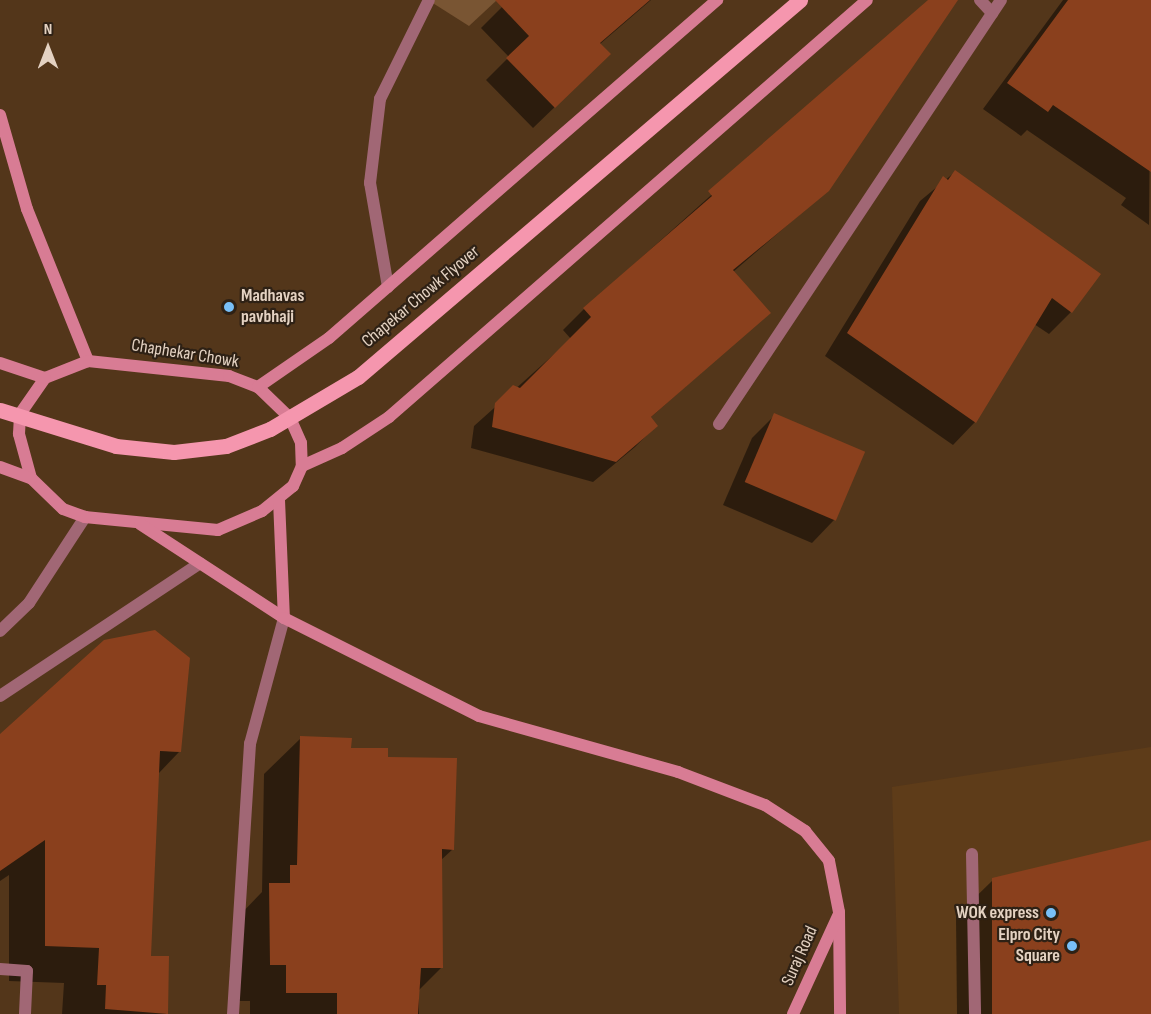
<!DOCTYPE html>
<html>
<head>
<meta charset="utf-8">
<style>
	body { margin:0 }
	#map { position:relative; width:1151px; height:1014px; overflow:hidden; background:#53361a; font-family:"Sofia Sans Condensed",sans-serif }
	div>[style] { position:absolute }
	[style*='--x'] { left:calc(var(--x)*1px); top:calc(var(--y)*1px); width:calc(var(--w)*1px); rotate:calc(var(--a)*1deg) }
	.built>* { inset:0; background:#5e3c19 }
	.green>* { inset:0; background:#795533 }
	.shadow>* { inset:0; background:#0007 }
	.building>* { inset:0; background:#8a401d; transform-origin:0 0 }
	.lane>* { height:12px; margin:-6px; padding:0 6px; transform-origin:6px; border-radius:6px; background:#a16775 }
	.street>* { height:12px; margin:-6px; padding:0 6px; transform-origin:6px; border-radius:6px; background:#a16775 }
	.secondary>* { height:12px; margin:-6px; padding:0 6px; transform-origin:6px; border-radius:6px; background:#d87c94 }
	.primary-bridge>* { height:15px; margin:-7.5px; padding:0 7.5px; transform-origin:7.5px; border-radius:7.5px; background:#f596ae }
	.dots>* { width:16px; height:16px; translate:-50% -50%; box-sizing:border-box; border:3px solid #2e2115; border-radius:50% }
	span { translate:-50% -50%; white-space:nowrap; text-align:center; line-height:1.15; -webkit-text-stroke:4.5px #2e2115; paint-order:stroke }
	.poi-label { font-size:18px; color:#e4d2c2; font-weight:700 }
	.left { translate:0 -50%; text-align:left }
	.right { translate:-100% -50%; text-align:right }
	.street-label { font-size:18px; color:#e4d2c2 }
	.north { position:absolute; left:18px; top:18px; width:60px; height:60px; -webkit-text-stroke:4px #2e2115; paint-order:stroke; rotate:0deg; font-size:16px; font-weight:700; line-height:24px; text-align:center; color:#e4d2c2 }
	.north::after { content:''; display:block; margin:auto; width:21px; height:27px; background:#e4d2c2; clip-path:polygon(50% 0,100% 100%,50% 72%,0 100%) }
</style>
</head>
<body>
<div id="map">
	<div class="built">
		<div style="clip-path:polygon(1151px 747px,1151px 1014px,899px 1014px,892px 787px)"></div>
	</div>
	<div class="green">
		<div style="clip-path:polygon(428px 0,497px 0,469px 26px)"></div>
	</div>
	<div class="shadow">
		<div style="clip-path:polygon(509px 0,651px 0,600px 44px,588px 75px,533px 128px,486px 80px,509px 57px,481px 28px)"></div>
		<div style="clip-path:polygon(929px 0,956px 0,828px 190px,733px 272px,768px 313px,650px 418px,656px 426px,635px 447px,593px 482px,471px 448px,474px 426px,571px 339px,563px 330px,584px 309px)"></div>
		<div style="clip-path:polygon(1063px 0,1151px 0,1149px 225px,1121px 205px,1126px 198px,1027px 130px,1021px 136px,983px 109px)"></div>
		<div style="clip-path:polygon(955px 172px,1071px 312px,1049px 334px,1034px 324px,975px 422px,953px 445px,825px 356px,920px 201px)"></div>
		<div style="clip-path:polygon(775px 415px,863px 453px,834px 520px,812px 543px,723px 505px,752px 438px)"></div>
		<div style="clip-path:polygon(0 738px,179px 752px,158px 774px,150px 958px,167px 957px,166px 1014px,62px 1014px,64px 983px,9px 981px,9px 875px,0 881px)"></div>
		<div style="clip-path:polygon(301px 738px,386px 758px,453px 849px,440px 861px,442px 967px,419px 990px,419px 1014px,250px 1014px,250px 1001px,234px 1001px,234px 921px,262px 892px,264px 774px)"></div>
		<div style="clip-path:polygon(1151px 841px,1151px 1014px,957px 1014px,956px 916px,993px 880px)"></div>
	</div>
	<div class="building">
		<div style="clip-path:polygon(495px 0,650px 0,600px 43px,611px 54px,555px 108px,506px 58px,529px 36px)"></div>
		<div style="clip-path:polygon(928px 0,958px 0,829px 191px,733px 270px,771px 313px,651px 417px,658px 426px,616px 462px,492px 427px,495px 403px,513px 385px,520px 388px,591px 317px,583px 308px,712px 196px,708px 191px)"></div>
		<div style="clip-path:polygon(1068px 0,1151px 0,1151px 172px,1053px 105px,1048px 112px,1007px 83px)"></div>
		<div style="clip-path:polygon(955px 170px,1101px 274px,1072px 313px,1052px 298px,976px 423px,847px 333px,943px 176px,948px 180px)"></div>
		<div style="left:774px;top:413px;width:99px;height:75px;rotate:23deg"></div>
		<div style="clip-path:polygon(155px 630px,190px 658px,181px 752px,160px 751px,151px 956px,169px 956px,168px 1014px,105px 1009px,106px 985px,97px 985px,99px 948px,45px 946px,45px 840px,0 871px,0 734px,104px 640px)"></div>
		<div style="clip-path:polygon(300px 736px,352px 738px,351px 748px,388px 748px,388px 757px,457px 758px,454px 850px,442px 849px,443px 968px,421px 968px,418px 1014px,337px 1014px,337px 993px,286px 993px,286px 965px,270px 965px,269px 883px,290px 883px,290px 865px,297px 865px)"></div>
		<div style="clip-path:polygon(1151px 840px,1151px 1014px,992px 1014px,992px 878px)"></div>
	</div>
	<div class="lane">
		<div style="--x:0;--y:696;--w:240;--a:-33.6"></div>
		<div style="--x:972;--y:854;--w:160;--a:88.9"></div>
	</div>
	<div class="street">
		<div style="--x:980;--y:0;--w:18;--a:47"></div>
		<div style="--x:388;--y:287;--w:106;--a:-99.8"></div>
		<div style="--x:370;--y:183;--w:85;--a:-83.2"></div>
		<div style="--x:380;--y:99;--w:110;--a:-63.7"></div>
		<div style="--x:719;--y:424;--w:509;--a:-56.37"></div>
		<div style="--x:0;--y:631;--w:40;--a:-44"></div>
		<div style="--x:29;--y:603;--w:103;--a:-56.9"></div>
		<div style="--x:0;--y:969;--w:27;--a:4"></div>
		<div style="--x:27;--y:971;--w:43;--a:92.7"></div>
		<div style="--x:233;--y:1014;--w:271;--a:-86.4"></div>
		<div style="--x:250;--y:744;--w:131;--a:-74.9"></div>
	</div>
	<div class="secondary">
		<div style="--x:0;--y:115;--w:98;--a:74"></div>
		<div style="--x:27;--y:209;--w:164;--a:68.1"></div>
		<div style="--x:88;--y:361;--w:142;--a:6.1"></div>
		<div style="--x:229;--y:376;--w:31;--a:21"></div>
		<div style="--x:258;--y:387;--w:45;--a:44.1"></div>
		<div style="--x:290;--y:418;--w:27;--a:66"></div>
		<div style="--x:301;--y:443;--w:23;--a:88"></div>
		<div style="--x:302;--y:466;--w:22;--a:114"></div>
		<div style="--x:293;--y:486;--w:40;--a:141"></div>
		<div style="--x:262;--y:511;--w:48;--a:156.6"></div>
		<div style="--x:218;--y:530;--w:134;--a:-174.4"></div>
		<div style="--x:85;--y:517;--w:23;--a:-160"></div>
		<div style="--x:63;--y:509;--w:45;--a:-135.9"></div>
		<div style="--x:31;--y:478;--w:46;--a:-105.3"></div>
		<div style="--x:19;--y:434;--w:20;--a:-87"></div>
		<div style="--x:20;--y:414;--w:44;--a:-55.2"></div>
		<div style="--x:45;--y:378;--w:46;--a:-21.6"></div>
		<div style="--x:0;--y:363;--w:47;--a:18.4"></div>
		<div style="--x:258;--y:387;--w:86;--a:-34.6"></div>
		<div style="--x:329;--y:338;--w:515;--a:-41.06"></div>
		<div style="--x:302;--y:466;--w:44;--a:-24.2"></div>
		<div style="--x:342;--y:448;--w:56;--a:-33.4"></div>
		<div style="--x:389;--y:417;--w:634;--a:-41.1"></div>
		<div style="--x:0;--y:467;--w:33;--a:20"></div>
		<div style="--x:279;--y:500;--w:118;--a:87.6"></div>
		<div style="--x:140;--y:524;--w:172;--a:33.1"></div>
		<div style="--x:284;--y:618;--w:218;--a:26.7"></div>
		<div style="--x:479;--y:716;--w:207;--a:15.7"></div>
		<div style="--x:678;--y:772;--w:93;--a:20.8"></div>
		<div style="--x:765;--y:805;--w:48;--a:33"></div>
		<div style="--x:805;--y:831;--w:38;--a:51"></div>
		<div style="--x:829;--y:861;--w:52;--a:78.9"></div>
		<div style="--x:839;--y:912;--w:102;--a:89.4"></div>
		<div style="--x:793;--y:1014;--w:108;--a:-65.3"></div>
	</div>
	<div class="primary-bridge">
		<div style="--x:0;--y:410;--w:121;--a:17.2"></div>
		<div style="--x:116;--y:446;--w:58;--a:5.9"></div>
		<div style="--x:174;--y:452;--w:52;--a:-6.6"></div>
		<div style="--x:226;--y:446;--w:47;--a:-21.1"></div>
		<div style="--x:270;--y:429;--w:102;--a:-30.6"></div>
		<div style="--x:358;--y:377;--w:581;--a:-40.46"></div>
	</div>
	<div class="dots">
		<div style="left:229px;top:307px;background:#78bff7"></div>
		<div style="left:1051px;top:913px;background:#78bff7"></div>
		<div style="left:1072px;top:946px;background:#78bff7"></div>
	</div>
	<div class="poi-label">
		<span class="left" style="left:241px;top:307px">Madhavas<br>pavbhaji</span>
		<span class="right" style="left:1039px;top:913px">WOK express</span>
		<span class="right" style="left:1060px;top:946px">Elpro City<br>Square</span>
	</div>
	<div class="street-label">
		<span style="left:421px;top:297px;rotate:-40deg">Chapekar Chowk Flyover</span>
		<span style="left:185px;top:354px;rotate:9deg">Chaphekar Chowk</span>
		<span style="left:800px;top:956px;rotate:-66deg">Suraj Road</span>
	</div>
	<div class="north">N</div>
</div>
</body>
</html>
